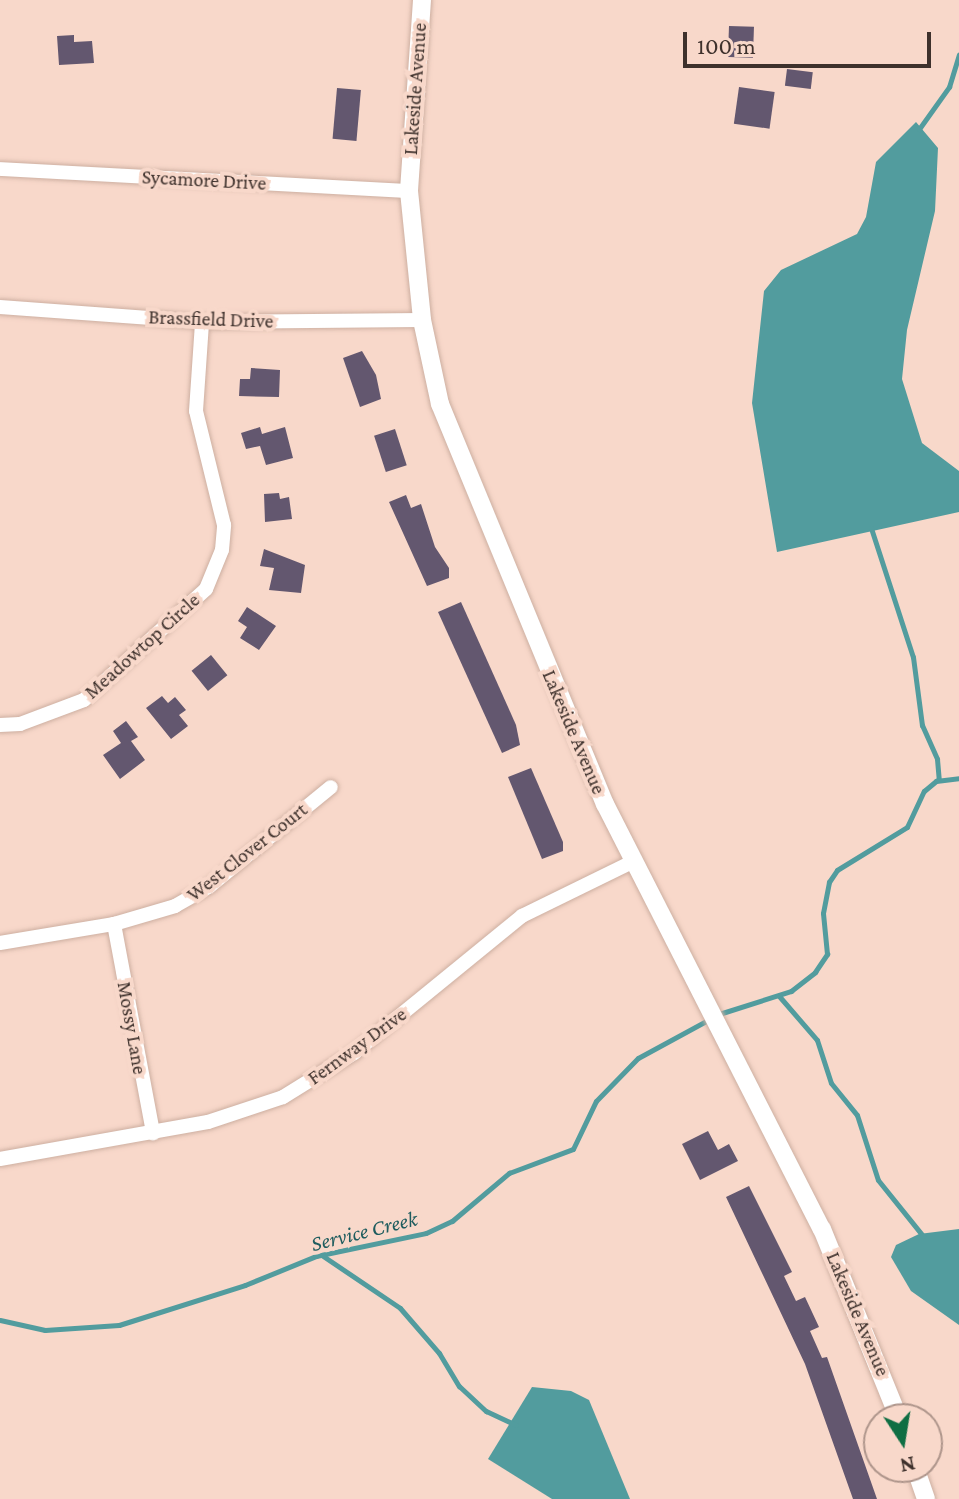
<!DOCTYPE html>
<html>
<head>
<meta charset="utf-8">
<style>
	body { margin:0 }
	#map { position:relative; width:959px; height:1499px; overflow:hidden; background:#f8d8ca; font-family:"Crimson Pro",serif }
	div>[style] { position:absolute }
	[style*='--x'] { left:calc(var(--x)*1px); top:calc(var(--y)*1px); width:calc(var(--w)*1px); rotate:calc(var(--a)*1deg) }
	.water>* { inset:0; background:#529c9e }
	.stream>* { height:5px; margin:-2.5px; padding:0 2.5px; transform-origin:2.5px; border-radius:2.5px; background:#529c9e }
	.building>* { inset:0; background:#63576f; transform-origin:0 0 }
	.roads { filter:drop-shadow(0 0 2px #cdafa1) drop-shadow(0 0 2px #cdafa1) }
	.minor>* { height:14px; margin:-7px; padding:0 7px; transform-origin:7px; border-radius:7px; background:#fff }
	.tertiary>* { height:18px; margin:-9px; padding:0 9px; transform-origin:9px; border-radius:9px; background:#fff }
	span { translate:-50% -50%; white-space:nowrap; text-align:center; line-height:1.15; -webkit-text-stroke:8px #f8d8ca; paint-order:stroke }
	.street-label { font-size:20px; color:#3e312c }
	.water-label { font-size:22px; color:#1e5c5e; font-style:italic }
	.north { position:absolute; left:863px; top:1403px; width:80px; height:80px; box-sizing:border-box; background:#f8d8ca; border:2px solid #ae958b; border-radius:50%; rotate:168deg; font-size:22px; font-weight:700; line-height:32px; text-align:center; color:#3e312c }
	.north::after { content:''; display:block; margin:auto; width:28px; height:36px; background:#0f6e43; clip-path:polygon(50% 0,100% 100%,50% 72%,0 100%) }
	.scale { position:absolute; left:683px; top:32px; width:248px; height:36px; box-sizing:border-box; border:4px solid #3e312c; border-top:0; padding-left:10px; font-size:24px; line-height:28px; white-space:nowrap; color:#3e312c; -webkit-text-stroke:6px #f8d8ca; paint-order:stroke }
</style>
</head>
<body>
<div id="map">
	<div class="water">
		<div style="clip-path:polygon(916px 122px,938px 148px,935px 211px,907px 330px,902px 379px,922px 443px,959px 471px,959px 512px,777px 552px,752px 403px,764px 291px,781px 270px,857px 234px,866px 217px,876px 162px)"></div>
		<div style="clip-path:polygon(959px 1229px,959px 1325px,911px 1291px,891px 1257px,896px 1245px,919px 1234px)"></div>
		<div style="clip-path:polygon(532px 1387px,571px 1391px,589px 1400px,630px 1499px,552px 1499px,488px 1459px)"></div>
	</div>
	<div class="stream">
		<div style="--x:919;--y:129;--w:52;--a:-54.5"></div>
		<div style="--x:949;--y:87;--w:34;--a:-73"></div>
		<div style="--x:871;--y:528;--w:136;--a:72"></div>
		<div style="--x:913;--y:657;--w:69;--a:82.5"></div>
		<div style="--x:922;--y:725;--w:37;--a:66"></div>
		<div style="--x:937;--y:759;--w:21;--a:85"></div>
		<div style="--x:779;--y:996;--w:58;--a:49.2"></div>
		<div style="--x:817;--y:1040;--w:45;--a:72"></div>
		<div style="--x:831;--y:1083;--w:41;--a:50.9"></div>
		<div style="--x:857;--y:1115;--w:68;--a:72.1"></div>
		<div style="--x:878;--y:1180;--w:72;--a:51.2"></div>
		<div style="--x:323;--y:1256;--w:93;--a:34"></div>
		<div style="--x:400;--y:1308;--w:60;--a:49.1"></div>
		<div style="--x:439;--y:1353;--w:39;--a:59"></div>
		<div style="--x:459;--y:1386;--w:37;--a:43"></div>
		<div style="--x:486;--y:1411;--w:33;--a:25"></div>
		<div style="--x:0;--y:1320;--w:46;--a:12.5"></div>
		<div style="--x:45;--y:1330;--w:74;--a:-3.9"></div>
		<div style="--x:119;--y:1325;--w:132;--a:-17.6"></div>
		<div style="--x:245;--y:1285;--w:77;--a:-22.2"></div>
		<div style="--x:316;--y:1256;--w:112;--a:-11.8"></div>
		<div style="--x:426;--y:1233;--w:29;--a:-25"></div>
		<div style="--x:452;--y:1221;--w:75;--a:-40.1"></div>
		<div style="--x:509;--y:1173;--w:68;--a:-20.6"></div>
		<div style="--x:573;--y:1149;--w:53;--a:-64.4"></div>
		<div style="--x:596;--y:1101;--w:60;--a:-45.7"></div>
		<div style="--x:638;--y:1058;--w:92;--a:-28.5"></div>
		<div style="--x:719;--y:1014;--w:76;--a:-17.7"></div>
		<div style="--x:791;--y:991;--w:31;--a:-38"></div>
		<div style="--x:815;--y:972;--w:22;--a:-56"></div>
		<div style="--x:827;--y:954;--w:41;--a:-95.6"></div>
		<div style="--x:823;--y:913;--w:32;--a:-79"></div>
		<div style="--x:829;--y:882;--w:14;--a:-56"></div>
		<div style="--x:837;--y:870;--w:82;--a:-31.6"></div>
		<div style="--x:907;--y:827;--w:40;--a:-65"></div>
		<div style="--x:924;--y:791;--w:16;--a:-40"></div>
		<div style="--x:936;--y:781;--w:23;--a:-7"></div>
	</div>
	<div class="building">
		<div style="left:729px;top:26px;width:25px;height:31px;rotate:2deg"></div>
		<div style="clip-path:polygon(74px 35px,74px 42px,92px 41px,94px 63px,59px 65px,57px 36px)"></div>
		<div style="left:787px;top:69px;width:26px;height:17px;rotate:7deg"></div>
		<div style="left:739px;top:87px;width:36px;height:37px;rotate:8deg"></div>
		<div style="left:337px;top:88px;width:24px;height:51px;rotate:5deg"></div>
		<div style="clip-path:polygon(362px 351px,376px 375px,381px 399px,360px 407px,343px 358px)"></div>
		<div style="clip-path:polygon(251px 368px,280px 370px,279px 397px,239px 396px,240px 379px,250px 379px)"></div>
		<div style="clip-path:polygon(260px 427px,262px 434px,285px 427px,293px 458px,266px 465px,260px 446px,246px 449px,241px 433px)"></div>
		<div style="left:395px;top:429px;width:38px;height:22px;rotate:72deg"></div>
		<div style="clip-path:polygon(279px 493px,280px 499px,289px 497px,292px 519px,265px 522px,264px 494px)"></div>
		<div style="clip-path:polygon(406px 495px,411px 508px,421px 504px,435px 547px,449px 568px,449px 578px,427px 586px,389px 502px)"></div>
		<div style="clip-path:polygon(264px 549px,305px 565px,301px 593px,269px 590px,274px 568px,260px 566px)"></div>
		<div style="clip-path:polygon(461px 602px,516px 725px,520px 745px,502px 753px,438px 612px)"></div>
		<div style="clip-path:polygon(247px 607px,276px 626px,259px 650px,240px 638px,247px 627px,238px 621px)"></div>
		<div style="left:211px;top:655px;width:26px;height:25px;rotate:51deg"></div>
		<div style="clip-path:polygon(162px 696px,168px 703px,175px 697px,186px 710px,179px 715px,188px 726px,171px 739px,146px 708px)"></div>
		<div style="clip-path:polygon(126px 721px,138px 737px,131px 741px,145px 760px,120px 779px,103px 755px,121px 743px,113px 731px)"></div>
		<div style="clip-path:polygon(531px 768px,563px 842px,563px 851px,542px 859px,508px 777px)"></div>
		<div style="clip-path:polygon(708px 1131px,718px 1150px,729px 1144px,738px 1161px,700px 1180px,682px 1144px)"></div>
		<div style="clip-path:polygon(749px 1186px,792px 1272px,784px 1276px,796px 1301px,805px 1297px,819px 1327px,810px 1331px,822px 1358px,827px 1357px,877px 1499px,853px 1499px,805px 1364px,726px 1197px)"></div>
	</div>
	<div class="roads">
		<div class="minor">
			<div style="--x:0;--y:169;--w:410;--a:3.1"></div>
			<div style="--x:0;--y:307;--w:203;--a:4.2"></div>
			<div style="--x:202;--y:322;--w:220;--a:-0.5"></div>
			<div style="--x:0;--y:725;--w:20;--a:-3"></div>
			<div style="--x:20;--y:724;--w:68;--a:-20.6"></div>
			<div style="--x:84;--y:700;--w:165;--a:-42.3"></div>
			<div style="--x:206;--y:589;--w:42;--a:-67.7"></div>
			<div style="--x:222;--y:550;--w:25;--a:-85"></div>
			<div style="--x:224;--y:525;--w:117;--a:-103.8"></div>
			<div style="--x:196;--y:411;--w:89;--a:-86.1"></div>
			<div style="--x:114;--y:924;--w:213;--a:79.4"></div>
			<div style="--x:0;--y:943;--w:116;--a:-9.5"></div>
			<div style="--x:114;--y:924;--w:64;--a:-16.4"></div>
			<div style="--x:175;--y:906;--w:40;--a:-29.7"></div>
			<div style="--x:210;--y:886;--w:156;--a:-39.3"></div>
			<div style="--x:0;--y:1159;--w:211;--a:-10.1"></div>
			<div style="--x:208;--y:1122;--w:79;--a:-18.4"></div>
			<div style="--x:283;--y:1097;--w:84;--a:-31.8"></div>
			<div style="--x:354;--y:1053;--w:217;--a:-39.2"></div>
			<div style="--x:522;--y:916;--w:123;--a:-26.1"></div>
		</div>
		<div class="tertiary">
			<div style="--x:422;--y:0;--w:191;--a:93.9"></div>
			<div style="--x:409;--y:191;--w:130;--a:84.2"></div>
			<div style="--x:422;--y:320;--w:86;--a:77.9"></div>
			<div style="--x:440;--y:404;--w:433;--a:67.6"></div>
			<div style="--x:605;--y:804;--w:477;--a:63"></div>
			<div style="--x:822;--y:1229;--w:205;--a:67.9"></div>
			<div style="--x:915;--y:1467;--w:34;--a:71"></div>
		</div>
	</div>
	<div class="street-label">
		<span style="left:415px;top:89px;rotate:-86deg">Lakeside Avenue</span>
		<span style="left:204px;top:180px;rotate:3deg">Sycamore Drive</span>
		<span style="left:211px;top:319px;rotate:2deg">Brassfield Drive</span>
		<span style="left:142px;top:646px;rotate:-42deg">Meadowtop Circle</span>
		<span style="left:574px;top:732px;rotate:67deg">Lakeside Avenue</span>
		<span style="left:247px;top:852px;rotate:-38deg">West Clover Court</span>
		<span style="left:132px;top:1028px;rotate:80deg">Mossy Lane</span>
		<span style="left:357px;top:1046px;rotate:-36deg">Fernway Drive</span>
		<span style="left:858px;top:1314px;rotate:67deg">Lakeside Avenue</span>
	</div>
	<div class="water-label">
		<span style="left:364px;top:1231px;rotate:-14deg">Service Creek</span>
	</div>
	<div class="north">N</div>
	<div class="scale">100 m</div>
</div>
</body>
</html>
